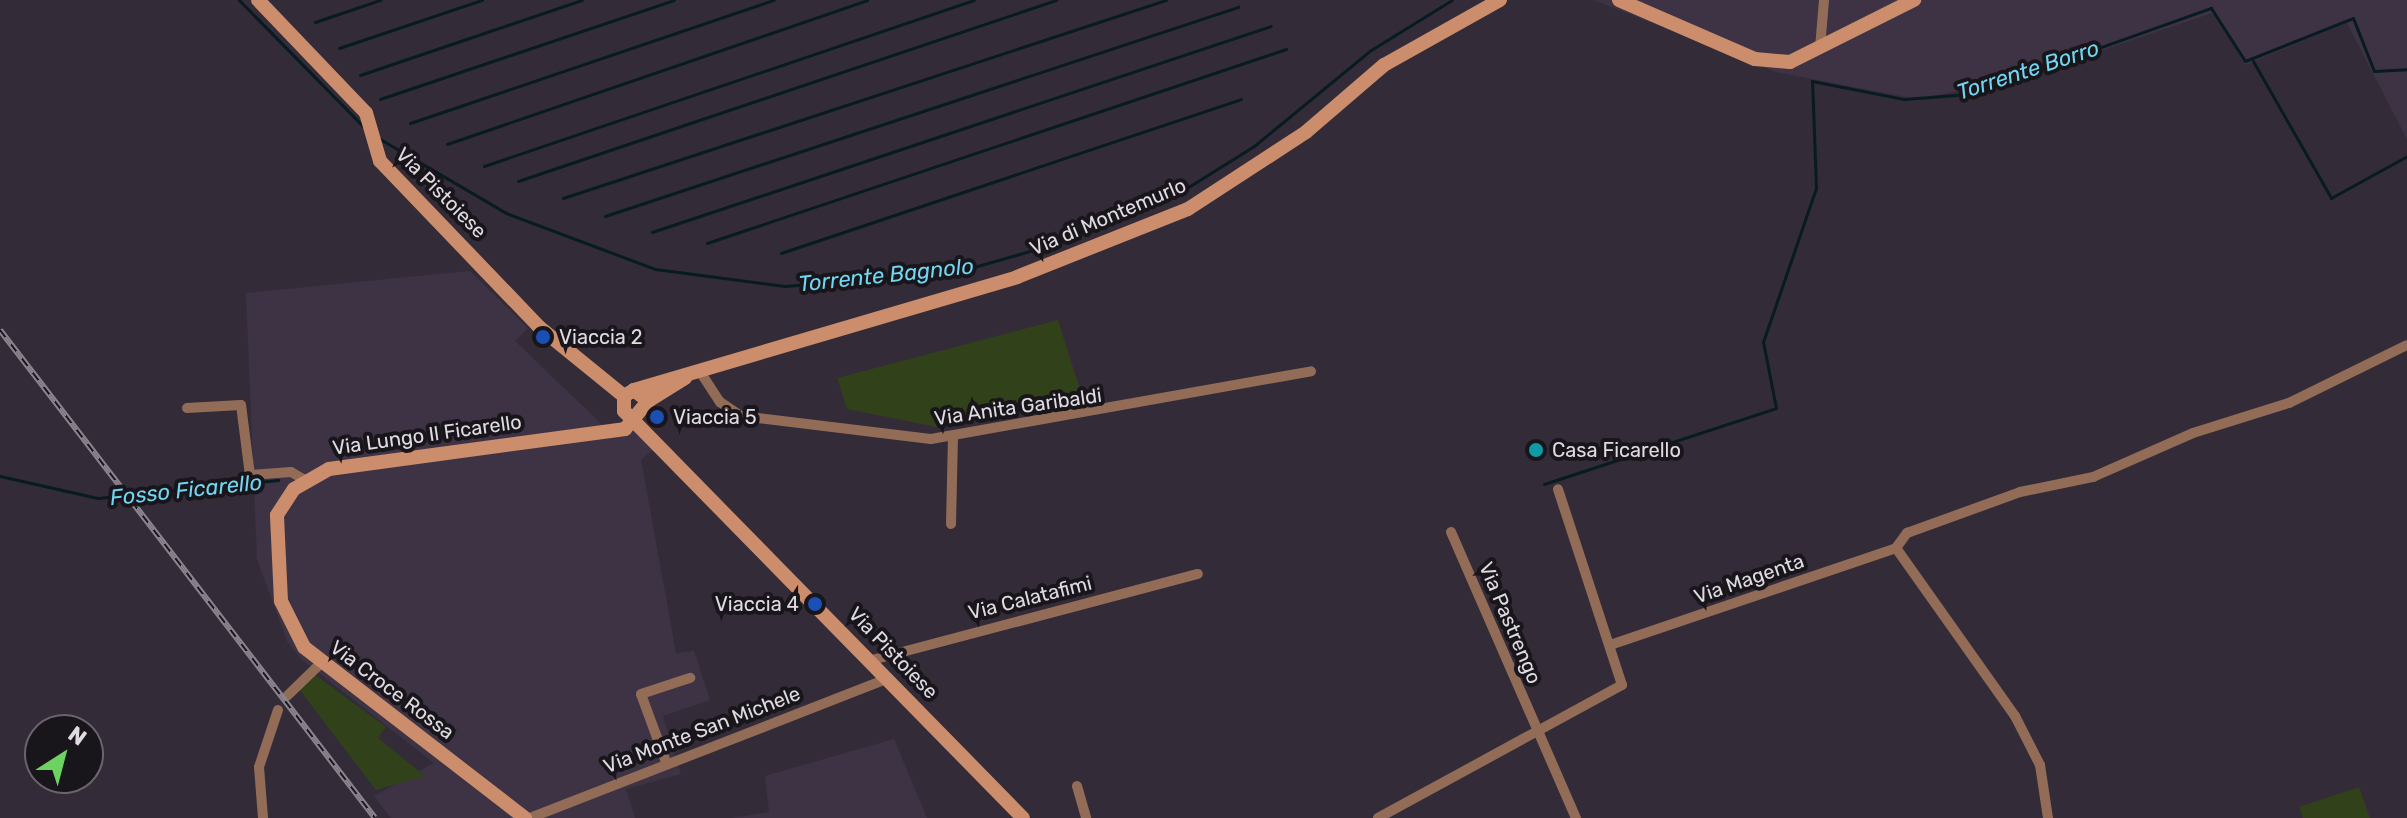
<!DOCTYPE html>
<html>
<head>
<meta charset="utf-8">
<style>
	body { margin:0 }
	#map { position:relative; width:2407px; height:818px; overflow:hidden; background:#332c38; font-family:Rubik,sans-serif }
	div>[style] { position:absolute }
	[style*='--x'] { left:calc(var(--x)*1px); top:calc(var(--y)*1px); width:calc(var(--w)*1px); rotate:calc(var(--a)*1deg) }
	.built>* { inset:0; background:#3d3344 }
	.green>* { inset:0; background:#314119 }
	.stream>* { height:3px; margin:-1.5px; padding:0 1.5px; transform-origin:1.5px; border-radius:1.5px; background:#071b21 }
	.street>* { height:10px; margin:-5px; padding:0 5px; transform-origin:5px; border-radius:5px; background:#936c57 }
	.secondary>* { height:14px; margin:-7px; padding:0 7px; transform-origin:7px; border-radius:7px; background:#cb8d6b }
	.rail>* { height:6px; margin-top:-3px; transform-origin:0; background:repeating-linear-gradient(90deg,#19161b 0 9px,#8b858f 0 18px); box-sizing:border-box; border-block:2px solid #8b858f }
	.dots>* { width:22px; height:22px; translate:-50% -50%; box-sizing:border-box; border:4px solid #19161b; border-radius:50% }
	span { translate:-50% -50%; white-space:nowrap; text-align:center; line-height:1.15; -webkit-text-stroke:8px #19161b; paint-order:stroke }
	.street-label { font-size:20px; color:#e0dbe3 }
	.poi-label { font-size:20px; color:#e0dbe3 }
	.left { translate:0 -50%; text-align:left }
	.right { translate:-100% -50%; text-align:right }
	.water-label { font-size:22px; color:#72d6f2; font-style:italic }
	.north { position:absolute; left:24px; top:714px; width:80px; height:80px; box-sizing:border-box; background:#19161b; border:2px solid #69656b; border-radius:50%; rotate:36deg; font-size:22px; font-weight:700; line-height:32px; text-align:center; color:#e0dbe3 }
	.north::after { content:''; display:block; margin:auto; width:28px; height:36px; background:#6cd362; clip-path:polygon(50% 0,100% 100%,50% 72%,0 100%) }
</style>
</head>
<body>
<div id="map">
	<div class="built">
		<div style="clip-path:polygon(1594px 0,2407px 0,2407px 139px,2347px 23px,2245px 65px,2215px 12px,2011px 81px,1917px 99px,1776px 72px)"></div>
		<div style="clip-path:polygon(470px 271px,528px 328px,515px 341px,615px 437px,636px 429px,656px 447px,641px 460px,676px 653px,694px 651px,710px 700px,663px 716px,681px 774px,626px 789px,635px 818px,391px 818px,374px 796px,434px 763px,301px 659px,287px 641px,257px 559px,246px 293px)"></div>
		<div style="clip-path:polygon(894px 739px,927px 818px,732px 818px,769px 812px,765px 776px)"></div>
	</div>
	<div class="green">
		<div style="clip-path:polygon(1058px 320px,1083px 399px,936px 427px,847px 409px,837px 378px)"></div>
		<div style="clip-path:polygon(314px 674px,386px 727px,378px 738px,425px 776px,376px 790px,299px 689px)"></div>
		<div style="clip-path:polygon(2359px 787px,2370px 818px,2303px 818px,2299px 807px)"></div>
	</div>
	<div class="stream">
		<div style="--x:239;--y:0;--w:178;--a:45.5"></div>
		<div style="--x:315;--y:22;--w:69;--a:-18.7"></div>
		<div style="--x:339;--y:48;--w:151;--a:-18.6"></div>
		<div style="--x:2253;--y:61;--w:158;--a:60.3"></div>
		<div style="--x:2331;--y:198;--w:87;--a:-28.9"></div>
		<div style="--x:360;--y:75;--w:234;--a:-18.7"></div>
		<div style="--x:380;--y:99;--w:310;--a:-18.6"></div>
		<div style="--x:410;--y:123;--w:384;--a:-18.7"></div>
		<div style="--x:380;--y:139;--w:146;--a:30.4"></div>
		<div style="--x:506;--y:213;--w:159;--a:20.6"></div>
		<div style="--x:655;--y:269;--w:131;--a:7.5"></div>
		<div style="--x:785;--y:286;--w:169;--a:-4.4"></div>
		<div style="--x:953;--y:273;--w:91;--a:-16"></div>
		<div style="--x:1040;--y:248;--w:162;--a:-22.5"></div>
		<div style="--x:1190;--y:186;--w:75;--a:-32"></div>
		<div style="--x:1254;--y:146;--w:151;--a:-39.4"></div>
		<div style="--x:1371;--y:50;--w:95;--a:-31.7"></div>
		<div style="--x:447;--y:144;--w:444;--a:-18.9"></div>
		<div style="--x:484;--y:166;--w:517;--a:-18.72"></div>
		<div style="--x:518;--y:181;--w:568;--a:-18.59"></div>
		<div style="--x:563;--y:198;--w:635;--a:-18.18"></div>
		<div style="--x:605;--y:216;--w:667;--a:-18.27"></div>
		<div style="--x:652;--y:232;--w:652;--a:-18.41"></div>
		<div style="--x:707;--y:243;--w:611;--a:-18.52"></div>
		<div style="--x:781;--y:253;--w:485;--a:-18.5"></div>
		<div style="--x:0;--y:476;--w:100;--a:12.7"></div>
		<div style="--x:98;--y:498;--w:181;--a:-5.7"></div>
		<div style="--x:1544;--y:484;--w:244;--a:-18.1"></div>
		<div style="--x:1776;--y:408;--w:67;--a:-101.1"></div>
		<div style="--x:1763;--y:342;--w:163;--a:-71"></div>
		<div style="--x:1816;--y:188;--w:107;--a:-92.1"></div>
		<div style="--x:1812;--y:81;--w:94;--a:11.1"></div>
		<div style="--x:1904;--y:99;--w:65;--a:-4.4"></div>
		<div style="--x:1969;--y:94;--w:257;--a:-19.6"></div>
		<div style="--x:2211;--y:8;--w:63;--a:57.3"></div>
		<div style="--x:2245;--y:61;--w:116;--a:-21.7"></div>
		<div style="--x:2353;--y:18;--w:57;--a:68.4"></div>
		<div style="--x:2374;--y:71;--w:33;--a:-3"></div>
	</div>
	<div class="street">
		<div style="--x:1820;--y:48;--w:48;--a:-85.2"></div>
		<div style="--x:701;--y:373;--w:35;--a:57"></div>
		<div style="--x:720;--y:402;--w:25;--a:34"></div>
		<div style="--x:741;--y:416;--w:191;--a:6.9"></div>
		<div style="--x:931;--y:439;--w:386;--a:-10.1"></div>
		<div style="--x:187;--y:408;--w:54;--a:-3.2"></div>
		<div style="--x:241;--y:405;--w:71;--a:82.7"></div>
		<div style="--x:250;--y:475;--w:41;--a:-4.2"></div>
		<div style="--x:291;--y:472;--w:16;--a:30"></div>
		<div style="--x:951;--y:524;--w:86;--a:-88.7"></div>
		<div style="--x:1451;--y:532;--w:312;--a:66.4"></div>
		<div style="--x:1896;--y:548;--w:19;--a:-54"></div>
		<div style="--x:1907;--y:533;--w:120;--a:-19.9"></div>
		<div style="--x:2020;--y:492;--w:75;--a:-11.6"></div>
		<div style="--x:2093;--y:477;--w:109;--a:-23.7"></div>
		<div style="--x:2193;--y:433;--w:101;--a:-17.4"></div>
		<div style="--x:2289;--y:403;--w:131;--a:-26.2"></div>
		<div style="--x:1896;--y:548;--w:206;--a:54.7"></div>
		<div style="--x:2015;--y:716;--w:55;--a:63"></div>
		<div style="--x:2040;--y:765;--w:54;--a:81.4"></div>
		<div style="--x:1613;--y:644;--w:299;--a:-18.7"></div>
		<div style="--x:872;--y:660;--w:337;--a:-14.8"></div>
		<div style="--x:287;--y:696;--w:47;--a:-44.1"></div>
		<div style="--x:666;--y:762;--w:72;--a:-110.2"></div>
		<div style="--x:641;--y:694;--w:52;--a:-18.1"></div>
		<div style="--x:1077;--y:786;--w:33;--a:74"></div>
		<div style="--x:263;--y:818;--w:51;--a:-94.5"></div>
		<div style="--x:259;--y:767;--w:60;--a:-71.6"></div>
		<div style="--x:530;--y:818;--w:385;--a:-21.3"></div>
		<div style="--x:1378;--y:818;--w:278;--a:-28.6"></div>
		<div style="--x:1622;--y:685;--w:206;--a:-108.1"></div>
	</div>
	<div class="secondary">
		<div style="--x:258;--y:0;--w:156;--a:46.3"></div>
		<div style="--x:366;--y:113;--w:50;--a:73.7"></div>
		<div style="--x:380;--y:161;--w:230;--a:46.2"></div>
		<div style="--x:539;--y:327;--w:109;--a:39.1"></div>
		<div style="--x:1619;--y:0;--w:148;--a:23.5"></div>
		<div style="--x:1755;--y:59;--w:35;--a:5"></div>
		<div style="--x:1790;--y:62;--w:139;--a:-26.6"></div>
		<div style="--x:634;--y:390;--w:399;--a:-16.4"></div>
		<div style="--x:1017;--y:277;--w:184;--a:-21.7"></div>
		<div style="--x:1188;--y:209;--w:141;--a:-33.1"></div>
		<div style="--x:1306;--y:132;--w:103;--a:-40.7"></div>
		<div style="--x:1384;--y:65;--w:133;--a:-29.3"></div>
		<div style="--x:648;--y:401;--w:44;--a:-31.9"></div>
		<div style="--x:635;--y:417;--w:21;--a:-51"></div>
		<div style="--x:648;--y:401;--w:18;--a:-142"></div>
		<div style="--x:634;--y:390;--w:12;--a:149"></div>
		<div style="--x:624;--y:396;--w:15;--a:90"></div>
		<div style="--x:624;--y:411;--w:570;--a:45.57"></div>
		<div style="--x:525;--y:818;--w:279;--a:-142.3"></div>
		<div style="--x:304;--y:647;--w:51;--a:-116.6"></div>
		<div style="--x:281;--y:601;--w:86;--a:-92.7"></div>
		<div style="--x:277;--y:515;--w:31;--a:-57"></div>
		<div style="--x:294;--y:489;--w:40;--a:-29.7"></div>
		<div style="--x:329;--y:469;--w:299;--a:-7.7"></div>
		<div style="--x:625;--y:429;--w:16;--a:-50"></div>
	</div>
	<div class="rail">
		<div style="--x:0;--y:330;--w:615;--a:52.46"></div>
	</div>
	<div class="dots">
		<div style="left:543px;top:337px;background:#1a4fb4"></div>
		<div style="left:657px;top:417px;background:#1a4fb4"></div>
		<div style="left:1536px;top:450px;background:#0f9aa8"></div>
		<div style="left:815px;top:604px;background:#1a4fb4"></div>
	</div>
	<div class="street-label">
		<span style="left:441px;top:193px;rotate:45deg">Via Pistoiese</span>
		<span style="left:1108px;top:217px;rotate:-23deg">Via di Montemurlo</span>
		<span style="left:1018px;top:407px;rotate:-8deg">Via Anita Garibaldi</span>
		<span style="left:427px;top:435px;rotate:-8deg">Via Lungo Il Ficarello</span>
		<span style="left:1749px;top:579px;rotate:-19deg">Via Magenta</span>
		<span style="left:1030px;top:598px;rotate:-14deg">Via Calatafimi</span>
		<span style="left:1510px;top:623px;rotate:67deg">Via Pastrengo</span>
		<span style="left:893px;top:653px;rotate:46deg">Via Pistoiese</span>
		<span style="left:392px;top:690px;rotate:37deg">Via Croce Rossa</span>
		<span style="left:702px;top:730px;rotate:-21deg">Via Monte San Michele</span>
	</div>
	<div class="poi-label">
		<span class="left" style="left:559px;top:337px">Viaccia 2</span>
		<span class="left" style="left:673px;top:417px">Viaccia 5</span>
		<span class="left" style="left:1552px;top:450px">Casa Ficarello</span>
		<span class="right" style="left:799px;top:604px">Viaccia 4</span>
	</div>
	<div class="water-label">
		<span style="left:2028px;top:70px;rotate:-18deg">Torrente Borro</span>
		<span style="left:886px;top:275px;rotate:-6deg">Torrente Bagnolo</span>
		<span style="left:186px;top:490px;rotate:-6deg">Fosso Ficarello</span>
	</div>
	<div class="north">N</div>
</div>
</body>
</html>
